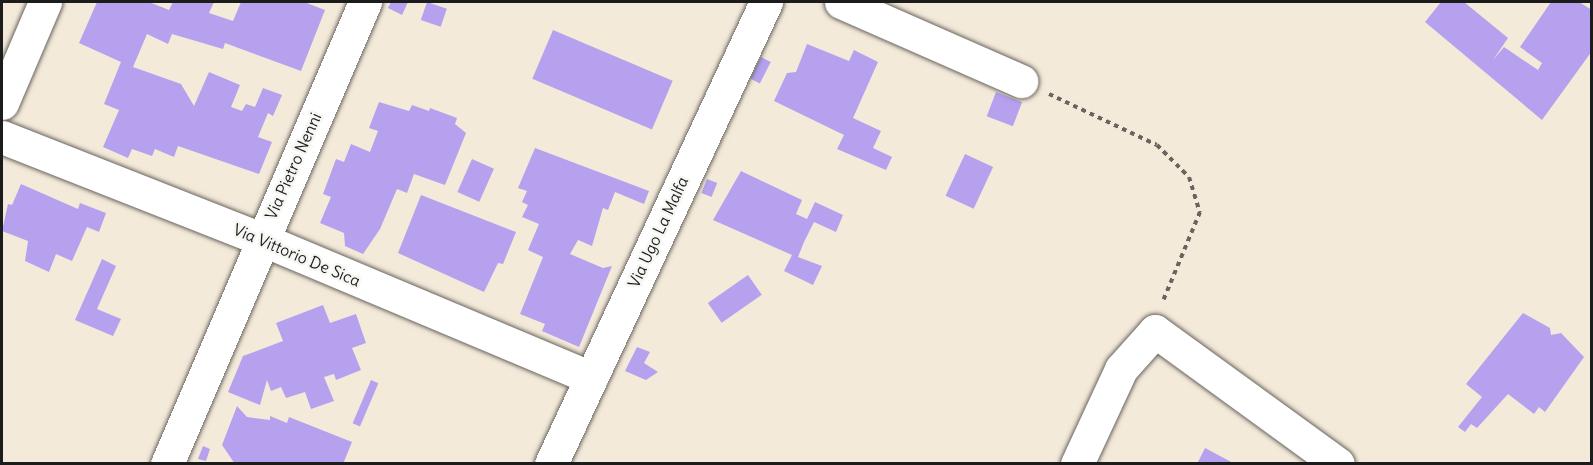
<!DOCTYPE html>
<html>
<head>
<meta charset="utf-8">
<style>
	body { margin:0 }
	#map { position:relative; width:1593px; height:465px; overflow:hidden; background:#f4eada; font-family:Delius,sans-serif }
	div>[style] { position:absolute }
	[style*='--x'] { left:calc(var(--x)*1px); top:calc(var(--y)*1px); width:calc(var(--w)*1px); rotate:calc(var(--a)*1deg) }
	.building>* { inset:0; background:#b5a1ee; transform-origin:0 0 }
	.path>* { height:4px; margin-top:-2px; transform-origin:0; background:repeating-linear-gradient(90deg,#68645e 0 4.5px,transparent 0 9px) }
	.roads { filter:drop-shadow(0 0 2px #68645e) drop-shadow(0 0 2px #68645e) }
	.minor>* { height:33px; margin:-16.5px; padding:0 16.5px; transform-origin:16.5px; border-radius:16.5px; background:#fff }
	span { translate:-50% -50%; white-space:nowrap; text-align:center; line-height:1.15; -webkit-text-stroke:5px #f6f6f2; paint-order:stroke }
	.street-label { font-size:16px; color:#1c1c1c }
	.frame { position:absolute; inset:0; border:3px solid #1c1c1c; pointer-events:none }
</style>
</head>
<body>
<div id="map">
	<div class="building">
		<div style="clip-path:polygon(97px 2px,149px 2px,169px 10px,173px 2px,214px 2px,209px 13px,233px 21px,241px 2px,304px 2px,325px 10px,301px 71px,225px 43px,223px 49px,172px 34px,168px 44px,147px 34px,133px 67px,181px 84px,194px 106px,209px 72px,240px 85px,231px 107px,242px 111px,246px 104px,255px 107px,263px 88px,282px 95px,273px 116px,268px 113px,258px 137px,272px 142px,259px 174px,178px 146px,174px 157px,155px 149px,152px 156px,132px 149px,128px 158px,103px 147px,119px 110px,104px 104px,121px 62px,79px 43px)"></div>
		<div style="clip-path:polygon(391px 2px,408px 2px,402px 15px,388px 8px)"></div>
		<div style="left:427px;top:2px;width:21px;height:19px;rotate:19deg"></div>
		<div style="clip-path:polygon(1441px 2px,1464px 2px,1508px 38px,1493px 60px,1504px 47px,1538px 70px,1542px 63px,1520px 47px,1551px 2px,1579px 2px,1592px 10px,1592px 51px,1542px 120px,1425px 22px)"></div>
		<div style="left:553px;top:30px;width:130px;height:53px;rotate:23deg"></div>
		<div style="clip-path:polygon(807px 44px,849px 61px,854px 50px,878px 62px,853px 118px,881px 131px,873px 148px,892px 157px,886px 170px,837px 149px,844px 135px,774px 101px,787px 73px,796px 72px)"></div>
		<div style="left:761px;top:57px;width:11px;height:24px;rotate:27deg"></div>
		<div style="left:996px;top:92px;width:28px;height:26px;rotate:21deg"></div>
		<div style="clip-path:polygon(379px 102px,409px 111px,412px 105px,429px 111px,430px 108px,457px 118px,455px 124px,466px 133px,445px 185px,414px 174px,407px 193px,397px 189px,380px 229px,363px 254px,345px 246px,344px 233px,320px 223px,331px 197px,323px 194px,336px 159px,344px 162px,351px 144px,370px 152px,378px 131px,369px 128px)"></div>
		<div style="clip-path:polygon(535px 148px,649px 191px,644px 204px,615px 192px,608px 210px,603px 208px,592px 246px,578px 240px,570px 254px,603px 268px,612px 266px,579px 347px,542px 331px,545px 324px,520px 314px,543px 257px,528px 250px,539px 224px,522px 217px,528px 205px,522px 202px,527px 191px,518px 188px)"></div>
		<div style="left:965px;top:154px;width:31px;height:46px;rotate:25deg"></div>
		<div style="left:472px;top:159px;width:24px;height:36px;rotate:24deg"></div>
		<div style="clip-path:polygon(741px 171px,802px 200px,796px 214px,807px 219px,815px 202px,843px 215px,836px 232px,814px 222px,804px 242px,798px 257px,822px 266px,813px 285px,784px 271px,792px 255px,713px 220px)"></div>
		<div style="left:707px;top:179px;width:11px;height:15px;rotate:22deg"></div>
		<div style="clip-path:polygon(21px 184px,78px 209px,80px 203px,106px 213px,99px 232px,87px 227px,72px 261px,56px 254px,49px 272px,25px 261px,28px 241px,2px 231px,8px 204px,12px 205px)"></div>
		<div style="clip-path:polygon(421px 195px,516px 232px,503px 264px,498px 263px,484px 292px,398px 253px)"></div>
		<div style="clip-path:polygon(102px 259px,116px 266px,97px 309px,121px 319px,113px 336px,75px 320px)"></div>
		<div style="left:748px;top:275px;width:24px;height:49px;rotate:55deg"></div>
		<div style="clip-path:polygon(323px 305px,330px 323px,356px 314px,366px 343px,352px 348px,361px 370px,336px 380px,334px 374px,324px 377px,334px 401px,311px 409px,305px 392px,286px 398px,281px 387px,271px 391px,267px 380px,260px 405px,228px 392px,243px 356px,283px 341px,276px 323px)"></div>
		<div style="clip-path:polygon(1523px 313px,1550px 328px,1551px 335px,1561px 333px,1584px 357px,1545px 412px,1539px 407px,1534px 414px,1508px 394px,1477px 428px,1471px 424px,1465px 432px,1458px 427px,1482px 397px,1466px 384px)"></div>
		<div style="clip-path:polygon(637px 347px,650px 352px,644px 363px,658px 372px,646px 380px,625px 371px)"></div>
		<div style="left:371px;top:380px;width:8px;height:47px;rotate:23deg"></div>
		<div style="clip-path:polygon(237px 406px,247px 417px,270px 420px,270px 416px,287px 423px,289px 417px,352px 442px,343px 464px,235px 464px,222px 445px)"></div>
		<div style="clip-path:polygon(203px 446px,210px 449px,206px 461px,198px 459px)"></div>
		<div style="clip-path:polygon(1205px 448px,1235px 464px,1197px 464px)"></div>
	</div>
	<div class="path">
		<div style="--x:1049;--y:94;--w:119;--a:25.3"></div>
		<div style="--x:1157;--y:145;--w:45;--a:45"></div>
		<div style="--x:1189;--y:177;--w:37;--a:73"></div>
		<div style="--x:1200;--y:212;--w:96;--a:112.6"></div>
	</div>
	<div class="roads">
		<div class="minor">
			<div style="--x:841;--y:2;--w:197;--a:23.7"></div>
			<div style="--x:2;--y:103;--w:110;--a:-66.9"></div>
			<div style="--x:2;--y:137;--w:278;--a:21.5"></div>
			<div style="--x:261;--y:239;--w:358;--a:22.8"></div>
			<div style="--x:167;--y:464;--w:503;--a:-66.8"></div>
			<div style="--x:551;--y:464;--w:510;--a:-65.04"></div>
			<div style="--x:1077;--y:464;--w:105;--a:-65.1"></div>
			<div style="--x:1121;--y:369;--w:51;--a:-48.2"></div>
			<div style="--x:1155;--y:331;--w:226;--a:36"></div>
		</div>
	</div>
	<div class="street-label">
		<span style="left:293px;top:166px;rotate:-66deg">Via Pietro Nenni</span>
		<span style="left:658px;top:232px;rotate:-65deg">Via Ugo La Malfa</span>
		<span style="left:297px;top:255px;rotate:23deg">Via Vittorio De Sica</span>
	</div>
	<div class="frame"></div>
</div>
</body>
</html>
